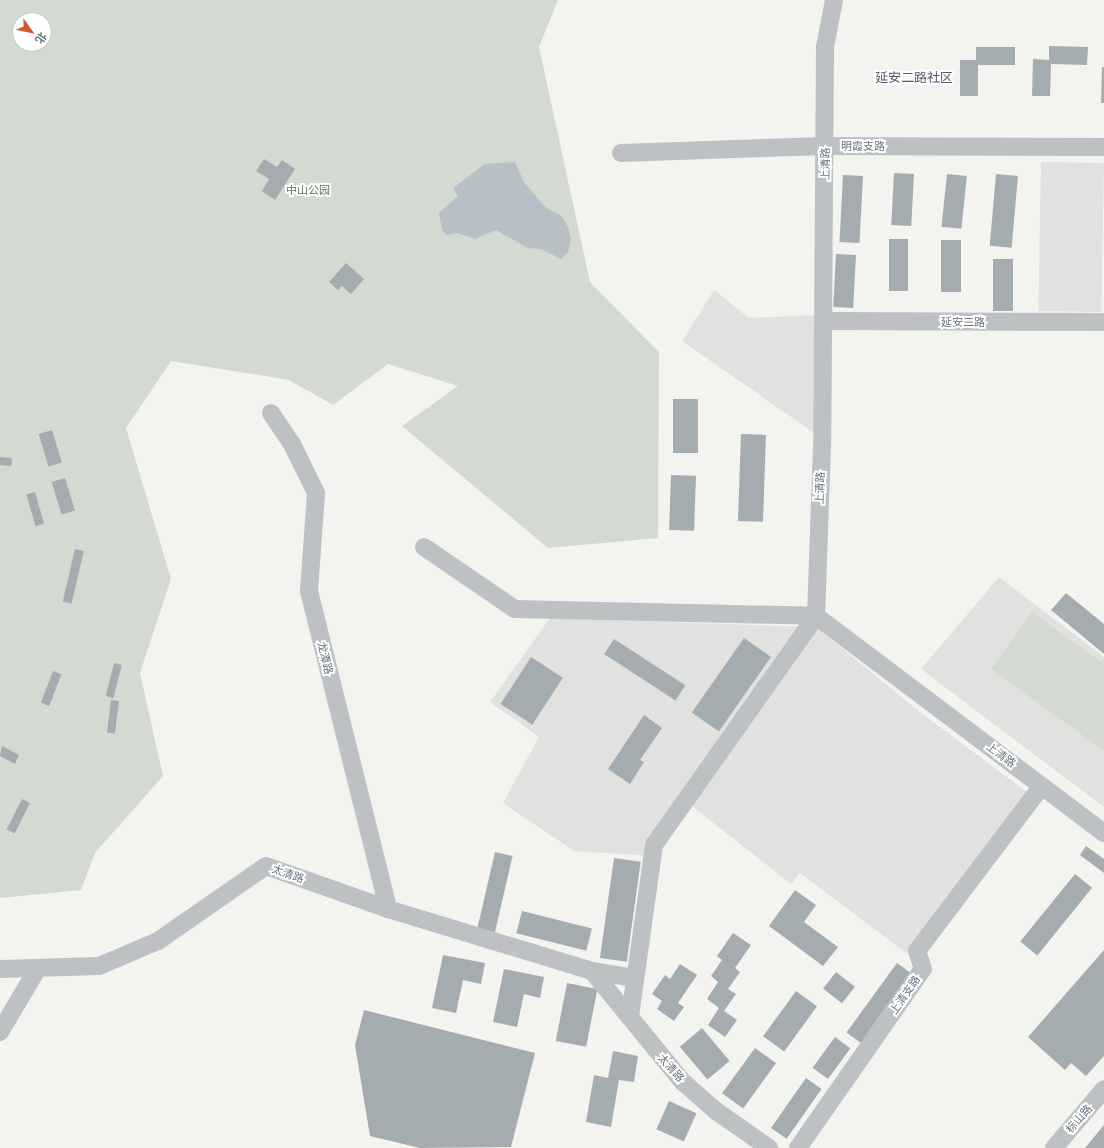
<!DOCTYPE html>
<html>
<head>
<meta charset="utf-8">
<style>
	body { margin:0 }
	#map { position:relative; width:1104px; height:1148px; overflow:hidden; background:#f3f3f0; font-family:Montserrat,"Noto Sans SC",sans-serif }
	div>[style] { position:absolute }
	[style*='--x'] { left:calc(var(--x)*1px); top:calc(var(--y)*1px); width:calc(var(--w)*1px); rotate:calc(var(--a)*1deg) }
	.built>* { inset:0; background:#e1e2e0; transform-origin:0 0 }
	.green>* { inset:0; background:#d4dad1 }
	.water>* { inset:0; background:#b7c1c5 }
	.building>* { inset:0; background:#a5acb0; transform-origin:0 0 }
	.minor>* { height:18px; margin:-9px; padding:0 9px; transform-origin:9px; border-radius:9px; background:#bdc1c4 }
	span { translate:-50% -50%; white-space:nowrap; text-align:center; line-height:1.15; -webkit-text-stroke:4px #fff; paint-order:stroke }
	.street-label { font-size:11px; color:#65737e }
	.park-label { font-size:11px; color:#677663 }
	.quarter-label { font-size:13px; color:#525c64 }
	.north { position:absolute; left:12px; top:12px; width:40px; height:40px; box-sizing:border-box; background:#fff; border:1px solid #c1c7cb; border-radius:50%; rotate:123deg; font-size:11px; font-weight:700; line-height:16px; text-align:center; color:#65737e }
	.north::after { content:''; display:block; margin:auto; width:14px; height:18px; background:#d15832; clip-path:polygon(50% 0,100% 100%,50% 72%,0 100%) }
</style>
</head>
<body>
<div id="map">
	<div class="built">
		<div style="left:1041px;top:162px;width:63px;height:149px;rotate:1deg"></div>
		<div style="clip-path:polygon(714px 290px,749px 318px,817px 315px,817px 435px,682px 341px)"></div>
		<div style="clip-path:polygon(999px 577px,1104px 657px,1104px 807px,921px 669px)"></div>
		<div style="clip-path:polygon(550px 618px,816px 627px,920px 712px,1027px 792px,906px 953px,800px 873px,791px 884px,688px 803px,651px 856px,574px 851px,503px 803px,539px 737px,490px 702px)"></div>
	</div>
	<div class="green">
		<div style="clip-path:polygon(evenodd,0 0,558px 0,539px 47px,590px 282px,659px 352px,658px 538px,548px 548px,402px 426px,458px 386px,388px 364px,333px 405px,289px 380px,171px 361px,126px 428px,171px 579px,140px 673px,163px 776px,95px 853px,81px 890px,0 898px,0 0,20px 20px,44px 20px,44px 44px,20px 44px,20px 20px)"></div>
		<div style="clip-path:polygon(1032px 612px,1104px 664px,1104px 751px,991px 669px)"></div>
	</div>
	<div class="water">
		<div style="clip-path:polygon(515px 162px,524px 182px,545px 207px,562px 216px,568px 227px,571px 239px,568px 252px,561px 259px,541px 249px,528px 248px,496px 230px,475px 239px,458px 233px,447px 235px,442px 230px,439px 213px,458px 196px,453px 188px,485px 164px)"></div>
	</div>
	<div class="building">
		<div style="clip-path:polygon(1049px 46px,1088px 47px,1087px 65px,1051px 64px,1050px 96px,1032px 96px,1033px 59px,1049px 60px)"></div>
		<div style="clip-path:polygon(976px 47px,1015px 47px,1015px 65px,978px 65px,978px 96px,960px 96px,960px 60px,976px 60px)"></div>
		<div style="clip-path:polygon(1102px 67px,1104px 67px,1104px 103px,1101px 103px)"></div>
		<div style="clip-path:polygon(264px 159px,277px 167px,282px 160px,295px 169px,275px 200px,262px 191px,269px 179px,256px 171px)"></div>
		<div style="left:894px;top:173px;width:20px;height:52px;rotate:3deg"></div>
		<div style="left:947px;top:174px;width:20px;height:53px;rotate:6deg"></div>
		<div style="left:996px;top:174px;width:22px;height:72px;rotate:5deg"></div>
		<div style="left:843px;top:175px;width:20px;height:67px;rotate:3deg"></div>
		<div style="left:889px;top:239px;width:19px;height:52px"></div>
		<div style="left:941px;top:240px;width:20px;height:52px"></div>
		<div style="left:836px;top:254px;width:20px;height:53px;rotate:3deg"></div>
		<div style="left:993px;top:259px;width:20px;height:52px"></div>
		<div style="clip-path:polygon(346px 263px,364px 279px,351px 294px,342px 286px,338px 290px,329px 282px)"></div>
		<div style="left:673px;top:399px;width:25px;height:54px"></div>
		<div style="left:52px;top:430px;width:34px;height:14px;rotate:73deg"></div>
		<div style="left:741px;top:434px;width:25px;height:87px;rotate:2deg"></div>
		<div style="left:0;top:457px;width:12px;height:8px;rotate:5deg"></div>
		<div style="left:671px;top:475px;width:25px;height:55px;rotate:2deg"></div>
		<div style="left:65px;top:478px;width:34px;height:14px;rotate:73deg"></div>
		<div style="left:35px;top:492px;width:33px;height:9px;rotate:74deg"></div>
		<div style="left:75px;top:549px;width:9px;height:54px;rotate:13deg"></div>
		<div style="clip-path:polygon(1066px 593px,1104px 624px,1104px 654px,1051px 610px)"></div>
		<div style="left:744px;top:638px;width:33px;height:91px;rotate:35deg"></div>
		<div style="left:614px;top:639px;width:85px;height:18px;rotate:33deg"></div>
		<div style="left:531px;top:657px;width:38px;height:56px;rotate:33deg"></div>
		<div style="left:114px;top:663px;width:8px;height:34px;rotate:14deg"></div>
		<div style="left:53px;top:671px;width:9px;height:34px;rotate:21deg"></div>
		<div style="left:111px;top:700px;width:8px;height:33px;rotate:7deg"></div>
		<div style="clip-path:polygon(644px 715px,662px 728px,640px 760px,644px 762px,630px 784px,608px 769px)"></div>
		<div style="clip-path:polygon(2px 746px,19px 755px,15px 764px,0 756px)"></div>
		<div style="left:22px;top:799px;width:9px;height:34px;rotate:27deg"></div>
		<div style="clip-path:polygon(1086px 846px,1104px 859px,1104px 873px,1080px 855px)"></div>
		<div style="left:495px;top:852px;width:18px;height:78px;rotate:13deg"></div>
		<div style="left:614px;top:858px;width:27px;height:101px;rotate:8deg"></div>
		<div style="left:1075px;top:874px;width:22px;height:87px;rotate:39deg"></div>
		<div style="clip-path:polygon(795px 890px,816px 905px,804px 922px,838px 947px,823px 966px,769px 926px)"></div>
		<div style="left:522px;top:911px;width:72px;height:23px;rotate:14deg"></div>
		<div style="clip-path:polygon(733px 933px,751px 945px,735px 968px,740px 972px,728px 989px,736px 994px,724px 1011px,737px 1020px,725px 1037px,708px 1025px,719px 1008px,707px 999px,718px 982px,711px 976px,722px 960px,717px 956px)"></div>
		<div style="clip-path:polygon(1104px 950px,1104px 1056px,1086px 1076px,1071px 1063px,1065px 1070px,1028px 1037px)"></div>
		<div style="clip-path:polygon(443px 955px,485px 963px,481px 984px,463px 980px,456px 1013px,432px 1008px)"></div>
		<div style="left:897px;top:963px;width:19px;height:86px;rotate:36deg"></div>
		<div style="clip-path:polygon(680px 964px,697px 975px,678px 1003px,684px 1007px,674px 1021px,657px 1009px,662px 1001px,652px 994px,665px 975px,670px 979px)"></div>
		<div style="clip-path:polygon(504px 969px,544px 977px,540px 998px,524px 994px,517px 1027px,493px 1022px)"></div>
		<div style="left:836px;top:972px;width:24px;height:21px;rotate:38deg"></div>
		<div style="left:567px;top:983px;width:31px;height:59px;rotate:11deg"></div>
		<div style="left:796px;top:991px;width:26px;height:56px;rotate:36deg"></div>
		<div style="clip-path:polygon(364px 1010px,535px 1053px,511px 1147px,420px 1148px,370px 1136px,355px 1045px)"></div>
		<div style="left:702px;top:1028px;width:43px;height:29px;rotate:50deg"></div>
		<div style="left:835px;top:1037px;width:19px;height:38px;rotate:36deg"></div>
		<div style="left:755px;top:1048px;width:26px;height:56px;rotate:36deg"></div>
		<div style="clip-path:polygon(613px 1051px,638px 1056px,634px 1082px,619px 1080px,611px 1127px,586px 1122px,594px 1075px,608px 1078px)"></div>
		<div style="left:806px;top:1078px;width:19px;height:61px;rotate:35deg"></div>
		<div style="left:669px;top:1101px;width:30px;height:31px;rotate:24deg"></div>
		<div style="clip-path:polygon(1104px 1125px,1104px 1148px,1085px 1148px)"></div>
	</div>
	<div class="minor">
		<div style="--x:834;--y:0;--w:48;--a:100.8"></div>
		<div style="--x:825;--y:47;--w:398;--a:90.4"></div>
		<div style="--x:822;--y:445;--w:171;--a:92"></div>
		<div style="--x:816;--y:616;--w:361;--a:37"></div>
		<div style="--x:621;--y:153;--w:204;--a:-2"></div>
		<div style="--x:825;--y:146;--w:279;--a:0.2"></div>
		<div style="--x:823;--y:321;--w:281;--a:0.2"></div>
		<div style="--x:271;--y:413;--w:37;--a:56"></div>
		<div style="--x:292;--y:444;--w:55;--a:63.9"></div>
		<div style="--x:316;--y:493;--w:98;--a:94.1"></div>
		<div style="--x:309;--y:591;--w:328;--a:76"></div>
		<div style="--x:424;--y:547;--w:110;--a:34.3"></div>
		<div style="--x:515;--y:609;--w:301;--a:1.3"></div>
		<div style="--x:0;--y:969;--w:99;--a:-1.7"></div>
		<div style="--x:99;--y:966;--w:64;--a:-23"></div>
		<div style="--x:158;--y:941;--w:131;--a:-34.8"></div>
		<div style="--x:266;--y:866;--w:129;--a:19.4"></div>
		<div style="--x:388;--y:909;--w:213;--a:16.9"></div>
		<div style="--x:592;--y:971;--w:144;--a:50.7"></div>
		<div style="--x:683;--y:1082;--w:44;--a:41.3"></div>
		<div style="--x:716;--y:1111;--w:65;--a:34.9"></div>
		<div style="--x:592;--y:971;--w:44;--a:9.2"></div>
		<div style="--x:630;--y:1016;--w:173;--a:-82"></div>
		<div style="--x:654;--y:845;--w:281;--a:-54.7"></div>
		<div style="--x:0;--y:1032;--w:74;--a:-59.3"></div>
		<div style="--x:798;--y:1148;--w:218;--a:-55.1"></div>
		<div style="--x:923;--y:969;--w:19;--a:-108"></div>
		<div style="--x:917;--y:951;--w:207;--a:-52.9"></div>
		<div style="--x:1054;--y:1148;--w:77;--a:-49.7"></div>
	</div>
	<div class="street-label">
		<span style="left:863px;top:146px">明霞支路</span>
		<span style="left:825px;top:164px;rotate:-90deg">上清路</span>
		<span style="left:963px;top:322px">延安二路</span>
		<span style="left:820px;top:488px;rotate:-88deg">上清路</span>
		<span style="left:325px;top:658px;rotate:76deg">龙潭路</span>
		<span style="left:1001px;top:755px;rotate:37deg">上清路</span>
		<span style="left:288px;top:874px;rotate:19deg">太清路</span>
		<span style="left:905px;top:995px;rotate:-55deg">上清支路</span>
		<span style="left:671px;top:1068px;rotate:48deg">太清路</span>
		<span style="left:1079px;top:1119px;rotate:-49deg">标山路</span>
	</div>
	<div class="park-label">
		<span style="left:308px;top:190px">中山公园</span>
	</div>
	<div class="quarter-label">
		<span style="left:914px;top:77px">延安二路社区</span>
	</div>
	<div class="north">北</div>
</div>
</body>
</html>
